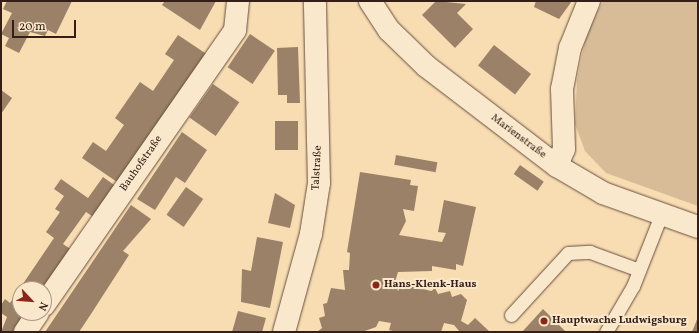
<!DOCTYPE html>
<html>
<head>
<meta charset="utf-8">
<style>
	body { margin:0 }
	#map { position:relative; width:699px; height:333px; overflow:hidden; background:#f8dcb2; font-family:Vollkorn,serif }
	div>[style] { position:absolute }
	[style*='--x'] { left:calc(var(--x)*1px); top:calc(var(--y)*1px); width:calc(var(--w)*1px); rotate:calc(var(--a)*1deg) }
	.green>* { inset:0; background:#d7bc97 }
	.building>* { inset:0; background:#9a8167; transform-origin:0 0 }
	.roads { filter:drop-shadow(0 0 1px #664e3d) drop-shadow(0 0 1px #664e3d) }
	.lane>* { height:13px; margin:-6.5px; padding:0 6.5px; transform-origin:6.5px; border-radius:6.5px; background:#fae8cd }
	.street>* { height:22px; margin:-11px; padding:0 11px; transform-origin:11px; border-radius:11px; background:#fae8cd }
	.secondary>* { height:22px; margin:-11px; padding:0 11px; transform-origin:11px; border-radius:11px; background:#fae8cd }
	.dots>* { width:11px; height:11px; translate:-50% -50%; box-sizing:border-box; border:2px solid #fae8cd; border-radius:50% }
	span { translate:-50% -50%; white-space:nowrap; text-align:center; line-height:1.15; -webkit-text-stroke:4px #fae8cd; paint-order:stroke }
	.street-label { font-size:11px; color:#351e16 }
	.poi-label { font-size:11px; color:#351e16; font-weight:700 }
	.left { translate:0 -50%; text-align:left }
	.frame { position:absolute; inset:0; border:2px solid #351e16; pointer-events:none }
	.north { position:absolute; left:12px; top:281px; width:40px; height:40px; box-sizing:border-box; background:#fae8cd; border:1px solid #ab9784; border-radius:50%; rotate:116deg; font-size:11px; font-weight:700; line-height:16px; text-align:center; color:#351e16 }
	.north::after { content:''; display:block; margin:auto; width:14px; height:18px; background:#8f2418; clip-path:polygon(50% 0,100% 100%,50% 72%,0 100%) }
	.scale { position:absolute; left:12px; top:20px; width:64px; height:18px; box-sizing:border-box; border:2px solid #351e16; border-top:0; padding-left:5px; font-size:12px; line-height:14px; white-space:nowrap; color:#351e16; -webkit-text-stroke:3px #fae8cd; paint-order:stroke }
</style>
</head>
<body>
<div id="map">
	<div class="green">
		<div style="clip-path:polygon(603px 1px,698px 1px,698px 206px,606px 173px,585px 151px,575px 124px,577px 80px,586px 35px)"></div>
	</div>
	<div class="building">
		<div style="clip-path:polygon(7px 1px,72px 1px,56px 34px,48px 30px,45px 36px,30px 32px,19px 53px,5px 46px,9px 38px,1px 34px,12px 13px,3px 9px)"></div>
		<div style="clip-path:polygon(165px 1px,216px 1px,200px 30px,162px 5px)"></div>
		<div style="clip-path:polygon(436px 1px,466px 4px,457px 13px,473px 29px,455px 48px,422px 15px)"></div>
		<div style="clip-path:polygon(536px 1px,572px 1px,559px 19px,534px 7px)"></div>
		<div style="left:250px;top:34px;width:30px;height:40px;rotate:34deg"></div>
		<div style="clip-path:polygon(178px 35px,208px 55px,120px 184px,82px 158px,93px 142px,106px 151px,124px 125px,115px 118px,140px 82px,153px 91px,174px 60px,165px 54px)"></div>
		<div style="left:494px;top:45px;width:47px;height:26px;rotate:38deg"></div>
		<div style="clip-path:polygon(298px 47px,300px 103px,287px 103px,287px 95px,278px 95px,277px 48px)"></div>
		<div style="left:213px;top:84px;width:32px;height:41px;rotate:35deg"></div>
		<div style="clip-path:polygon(1px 90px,12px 98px,1px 114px)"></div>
		<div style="left:275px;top:121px;width:23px;height:29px"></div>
		<div style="clip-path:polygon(182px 132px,207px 150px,185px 183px,176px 177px,155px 210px,137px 199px)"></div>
		<div style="left:396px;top:155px;width:42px;height:10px;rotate:10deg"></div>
		<div style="left:520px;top:165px;width:29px;height:11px;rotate:35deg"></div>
		<div style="clip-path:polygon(360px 172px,411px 180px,410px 185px,418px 186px,414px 211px,403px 209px,406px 221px,399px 235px,442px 242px,446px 233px,438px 232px,444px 200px,476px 207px,463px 266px,456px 264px,456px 270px,432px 266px,432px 271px,398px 272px,395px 282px,431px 291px,435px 288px,438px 294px,450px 291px,452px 297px,461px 294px,467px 300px,461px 321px,468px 325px,475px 318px,490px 332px,460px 332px,454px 325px,444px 323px,441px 332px,396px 332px,389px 330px,391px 323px,379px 321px,376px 327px,362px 332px,317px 332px,322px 328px,319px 318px,325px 316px,323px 304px,327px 303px,331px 288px,345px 290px,343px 270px,349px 270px,350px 253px,347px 252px)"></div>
		<div style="clip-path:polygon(103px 177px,117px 187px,95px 218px,86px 212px,63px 244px,72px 250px,44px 289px,20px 289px,20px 313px,30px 313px,17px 332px,1px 332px,7px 317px,1px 313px,1px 305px,5px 299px,10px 303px,54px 238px,46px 232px,60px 212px,55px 209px,64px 196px,54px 189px,61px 179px,88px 198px)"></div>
		<div style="left:186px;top:187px;width:21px;height:34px;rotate:35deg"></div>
		<div style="clip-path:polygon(275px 193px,295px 205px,290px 228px,268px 223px)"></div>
		<div style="clip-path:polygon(131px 205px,151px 219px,123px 251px,129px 255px,91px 314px,79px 332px,45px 332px)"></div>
		<div style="clip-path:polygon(257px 237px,283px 242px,270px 308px,241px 302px,242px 269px,251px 271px)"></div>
		<div style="clip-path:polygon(543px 309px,566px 332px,522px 332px)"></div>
		<div style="clip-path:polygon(238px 311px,266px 318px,262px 332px,232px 332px)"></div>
		<div style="clip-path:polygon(698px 317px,698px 332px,692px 332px)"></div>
	</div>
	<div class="roads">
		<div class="lane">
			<div style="--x:511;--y:315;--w:84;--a:-47.4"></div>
			<div style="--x:568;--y:253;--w:22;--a:-3"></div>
			<div style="--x:590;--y:252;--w:52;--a:20.2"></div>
			<div style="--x:606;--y:332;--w:53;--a:-59.6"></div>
			<div style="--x:633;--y:286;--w:76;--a:-68.5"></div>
		</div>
		<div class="street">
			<div style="--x:557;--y:166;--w:18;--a:-68"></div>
			<div style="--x:564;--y:149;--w:60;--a:-91.9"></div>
			<div style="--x:562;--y:89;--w:42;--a:-79"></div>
			<div style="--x:570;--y:48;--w:51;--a:-68"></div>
			<div style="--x:44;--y:305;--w:335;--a:-55.2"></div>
			<div style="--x:235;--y:30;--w:29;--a:-84"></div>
			<div style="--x:25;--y:332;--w:23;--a:-56"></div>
			<div style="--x:284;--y:332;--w:102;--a:-74.6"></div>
			<div style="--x:311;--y:234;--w:52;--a:-81.1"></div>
			<div style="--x:319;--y:183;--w:182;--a:-91.3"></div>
		</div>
		<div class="secondary">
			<div style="--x:370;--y:1;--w:35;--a:57"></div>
			<div style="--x:389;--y:30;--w:52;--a:44.2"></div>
			<div style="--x:426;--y:66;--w:165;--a:37.4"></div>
			<div style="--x:557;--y:166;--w:53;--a:30.4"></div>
			<div style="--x:603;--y:193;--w:101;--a:19.7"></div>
		</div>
	</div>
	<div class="dots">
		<div style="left:376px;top:285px;background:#8f2418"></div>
		<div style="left:544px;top:321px;background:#8f2418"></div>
	</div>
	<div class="street-label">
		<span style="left:518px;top:137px;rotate:37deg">Marienstraße</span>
		<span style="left:142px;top:164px;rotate:-55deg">Bauhofstraße</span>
		<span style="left:318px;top:168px;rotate:-87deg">Talstraße</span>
	</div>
	<div class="poi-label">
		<span class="left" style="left:384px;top:285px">Hans-Klenk-Haus</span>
		<span class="left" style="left:552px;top:321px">Hauptwache Ludwigsburg</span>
	</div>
	<div class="frame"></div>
	<div class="north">N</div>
	<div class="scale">20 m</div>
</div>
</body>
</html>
